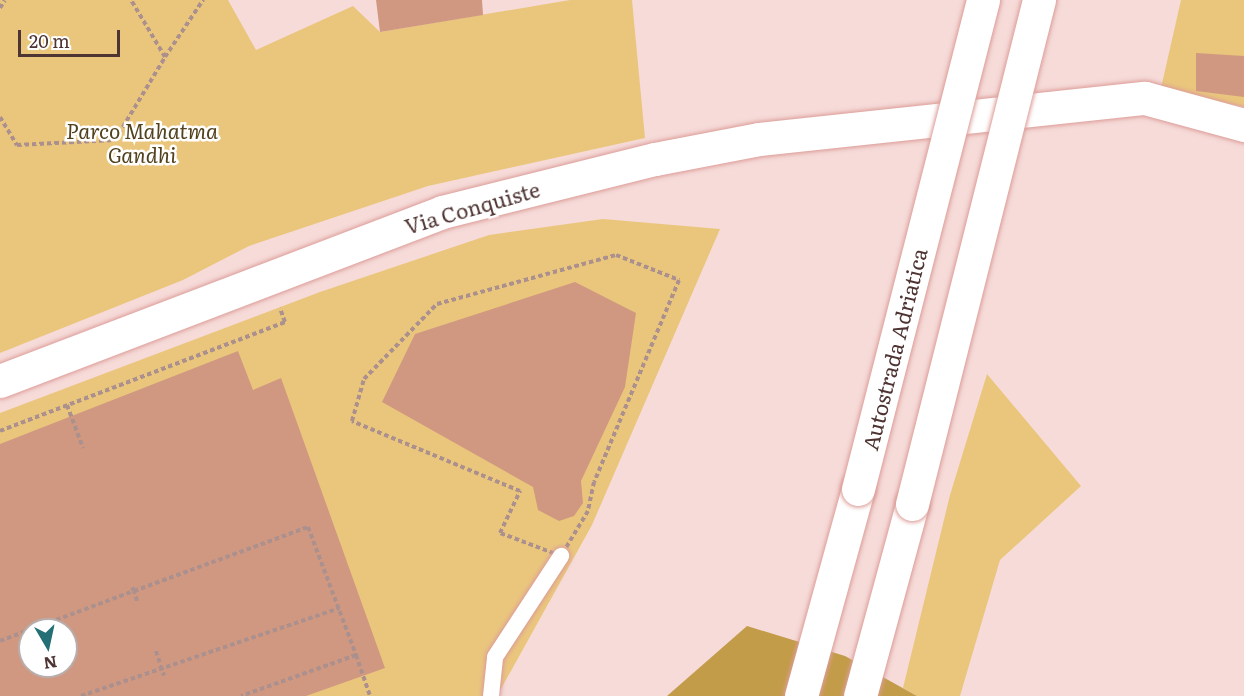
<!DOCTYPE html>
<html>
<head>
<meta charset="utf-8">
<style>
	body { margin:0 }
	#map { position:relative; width:1244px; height:696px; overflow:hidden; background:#f6dbd9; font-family:Literata,serif }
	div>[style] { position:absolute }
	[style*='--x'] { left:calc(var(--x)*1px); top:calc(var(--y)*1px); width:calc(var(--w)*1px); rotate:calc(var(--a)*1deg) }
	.green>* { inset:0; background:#eac67d }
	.forest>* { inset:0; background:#c39c49 }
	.building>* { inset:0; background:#d09880 }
	.path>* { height:4px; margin-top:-2px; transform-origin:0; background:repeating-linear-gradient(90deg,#ab908e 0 4.5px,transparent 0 7.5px) }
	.roads { filter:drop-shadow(0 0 2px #dc9d98) drop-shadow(0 0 2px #dc9d98) }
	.service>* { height:16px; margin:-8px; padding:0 8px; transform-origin:8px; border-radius:8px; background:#fff }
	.minor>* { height:33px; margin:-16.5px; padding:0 16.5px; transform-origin:16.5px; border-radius:16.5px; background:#fff }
	.motorway>* { height:33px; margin:-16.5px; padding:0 16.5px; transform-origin:16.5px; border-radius:16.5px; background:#fff }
	.bridges { filter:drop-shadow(0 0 2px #dc9d98) drop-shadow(0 0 2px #dc9d98) }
	.motorway-bridge>* { height:33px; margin:-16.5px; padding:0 16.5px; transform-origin:16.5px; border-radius:16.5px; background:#fff }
	span { translate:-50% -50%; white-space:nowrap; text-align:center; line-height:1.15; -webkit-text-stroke:5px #fff; paint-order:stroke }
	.park-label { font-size:21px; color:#52411d; font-style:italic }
	.street-label { font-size:21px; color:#4e3432 }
	.north { position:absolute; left:18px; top:618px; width:60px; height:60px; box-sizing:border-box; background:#fff; border:2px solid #b8aead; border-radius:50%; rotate:171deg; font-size:16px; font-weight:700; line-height:24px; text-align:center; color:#4e3432 }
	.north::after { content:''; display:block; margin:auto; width:21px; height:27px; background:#246f76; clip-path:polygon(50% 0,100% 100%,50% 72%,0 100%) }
	.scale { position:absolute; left:18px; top:30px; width:102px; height:27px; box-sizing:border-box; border:3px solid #4e3432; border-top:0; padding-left:8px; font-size:18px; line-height:21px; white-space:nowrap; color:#4e3432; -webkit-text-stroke:4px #fff; paint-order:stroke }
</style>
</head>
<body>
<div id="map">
	<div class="green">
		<div style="clip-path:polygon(0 0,228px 0,256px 50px,353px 6px,380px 32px,570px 0,632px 0,645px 138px,428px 186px,249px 246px,183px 280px,0 353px)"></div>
		<div style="clip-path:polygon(1181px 0,1244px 0,1244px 107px,1161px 88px)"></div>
		<div style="clip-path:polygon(evenodd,603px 219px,720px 229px,592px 525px,497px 696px,0 696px,0 413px,320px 292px,489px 235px,603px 219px,30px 630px,66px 630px,66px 666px,30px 666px,30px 630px)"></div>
		<div style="clip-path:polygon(987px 374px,1081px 486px,1000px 560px,960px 696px,917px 696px,903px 688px,950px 495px)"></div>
	</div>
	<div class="forest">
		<div style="clip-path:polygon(747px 626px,845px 656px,917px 696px,667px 696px)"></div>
	</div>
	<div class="building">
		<div style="clip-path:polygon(376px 0,482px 0,483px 15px,380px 32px)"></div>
		<div style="clip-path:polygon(1196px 53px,1244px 56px,1244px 97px,1196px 91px)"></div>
		<div style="clip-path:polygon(575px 282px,636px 313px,625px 387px,581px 481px,583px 503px,574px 516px,559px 521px,538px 510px,533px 487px,382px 402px,415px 334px)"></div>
		<div style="clip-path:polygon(evenodd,238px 351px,253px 390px,281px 378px,385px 668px,306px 696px,0 696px,0 444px,238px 351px,30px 630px,66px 630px,66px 666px,30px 666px,30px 630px)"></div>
	</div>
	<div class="path">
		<div style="--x:0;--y:8;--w:9;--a:-58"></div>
		<div style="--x:165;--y:57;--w:69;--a:-56.3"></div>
		<div style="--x:0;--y:117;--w:33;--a:59"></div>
		<div style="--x:17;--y:145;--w:98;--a:-2.9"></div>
		<div style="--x:115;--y:140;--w:97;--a:-58.9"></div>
		<div style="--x:165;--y:57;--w:66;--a:-120.8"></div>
		<div style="--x:616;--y:255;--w:68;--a:21.6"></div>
		<div style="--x:679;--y:280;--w:219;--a:112.8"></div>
		<div style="--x:594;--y:482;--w:30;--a:102"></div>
		<div style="--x:588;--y:511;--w:52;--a:121"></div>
		<div style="--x:561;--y:556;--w:65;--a:-159.3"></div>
		<div style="--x:500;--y:533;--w:47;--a:-64.5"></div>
		<div style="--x:520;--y:491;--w:182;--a:-157.4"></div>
		<div style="--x:352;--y:421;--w:44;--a:-74.1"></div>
		<div style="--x:364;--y:379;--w:105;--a:-45.8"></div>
		<div style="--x:437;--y:304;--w:186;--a:-15.3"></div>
		<div style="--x:67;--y:405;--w:46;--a:69.6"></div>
		<div style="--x:0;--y:431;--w:305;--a:-20.9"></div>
		<div style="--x:285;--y:322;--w:15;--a:-110"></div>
		<div style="--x:137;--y:601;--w:10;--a:-107"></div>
		<div style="--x:134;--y:591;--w:185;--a:-20.2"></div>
		<div style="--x:308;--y:527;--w:137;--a:69.4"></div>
		<div style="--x:356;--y:655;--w:122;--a:160.4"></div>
		<div style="--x:0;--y:641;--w:143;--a:-20.5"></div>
		<div style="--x:134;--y:591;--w:4;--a:-117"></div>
		<div style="--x:156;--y:651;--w:26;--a:72"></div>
		<div style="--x:356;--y:655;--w:43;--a:71.1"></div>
		<div style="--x:81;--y:696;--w:273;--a:-18.8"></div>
	</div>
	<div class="roads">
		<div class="service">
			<div style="--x:491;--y:696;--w:39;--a:-84"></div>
			<div style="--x:495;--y:657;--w:121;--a:-56.8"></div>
		</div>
		<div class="minor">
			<div style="--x:0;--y:381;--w:473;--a:-20.9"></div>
			<div style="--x:442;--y:212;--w:219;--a:-14"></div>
			<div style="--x:655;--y:159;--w:106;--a:-10.9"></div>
			<div style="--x:759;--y:139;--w:388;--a:-6.1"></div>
			<div style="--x:1145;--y:98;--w:103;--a:15.3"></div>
		</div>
		<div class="motorway">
			<div style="--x:801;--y:696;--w:215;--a:-74.6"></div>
			<div style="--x:860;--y:696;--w:199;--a:-74.8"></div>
		</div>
	</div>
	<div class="bridges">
		<div class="motorway-bridge">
			<div style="--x:858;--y:489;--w:505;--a:-75.66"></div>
			<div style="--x:912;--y:504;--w:520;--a:-75.86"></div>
		</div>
	</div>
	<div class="park-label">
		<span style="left:142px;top:142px">Parco Mahatma<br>Gandhi</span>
	</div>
	<div class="street-label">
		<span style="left:472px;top:207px;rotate:-16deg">Via Conquiste</span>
		<span style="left:894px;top:349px;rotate:-76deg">Autostrada Adriatica</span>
	</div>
	<div class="north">N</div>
	<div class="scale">20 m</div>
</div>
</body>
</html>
